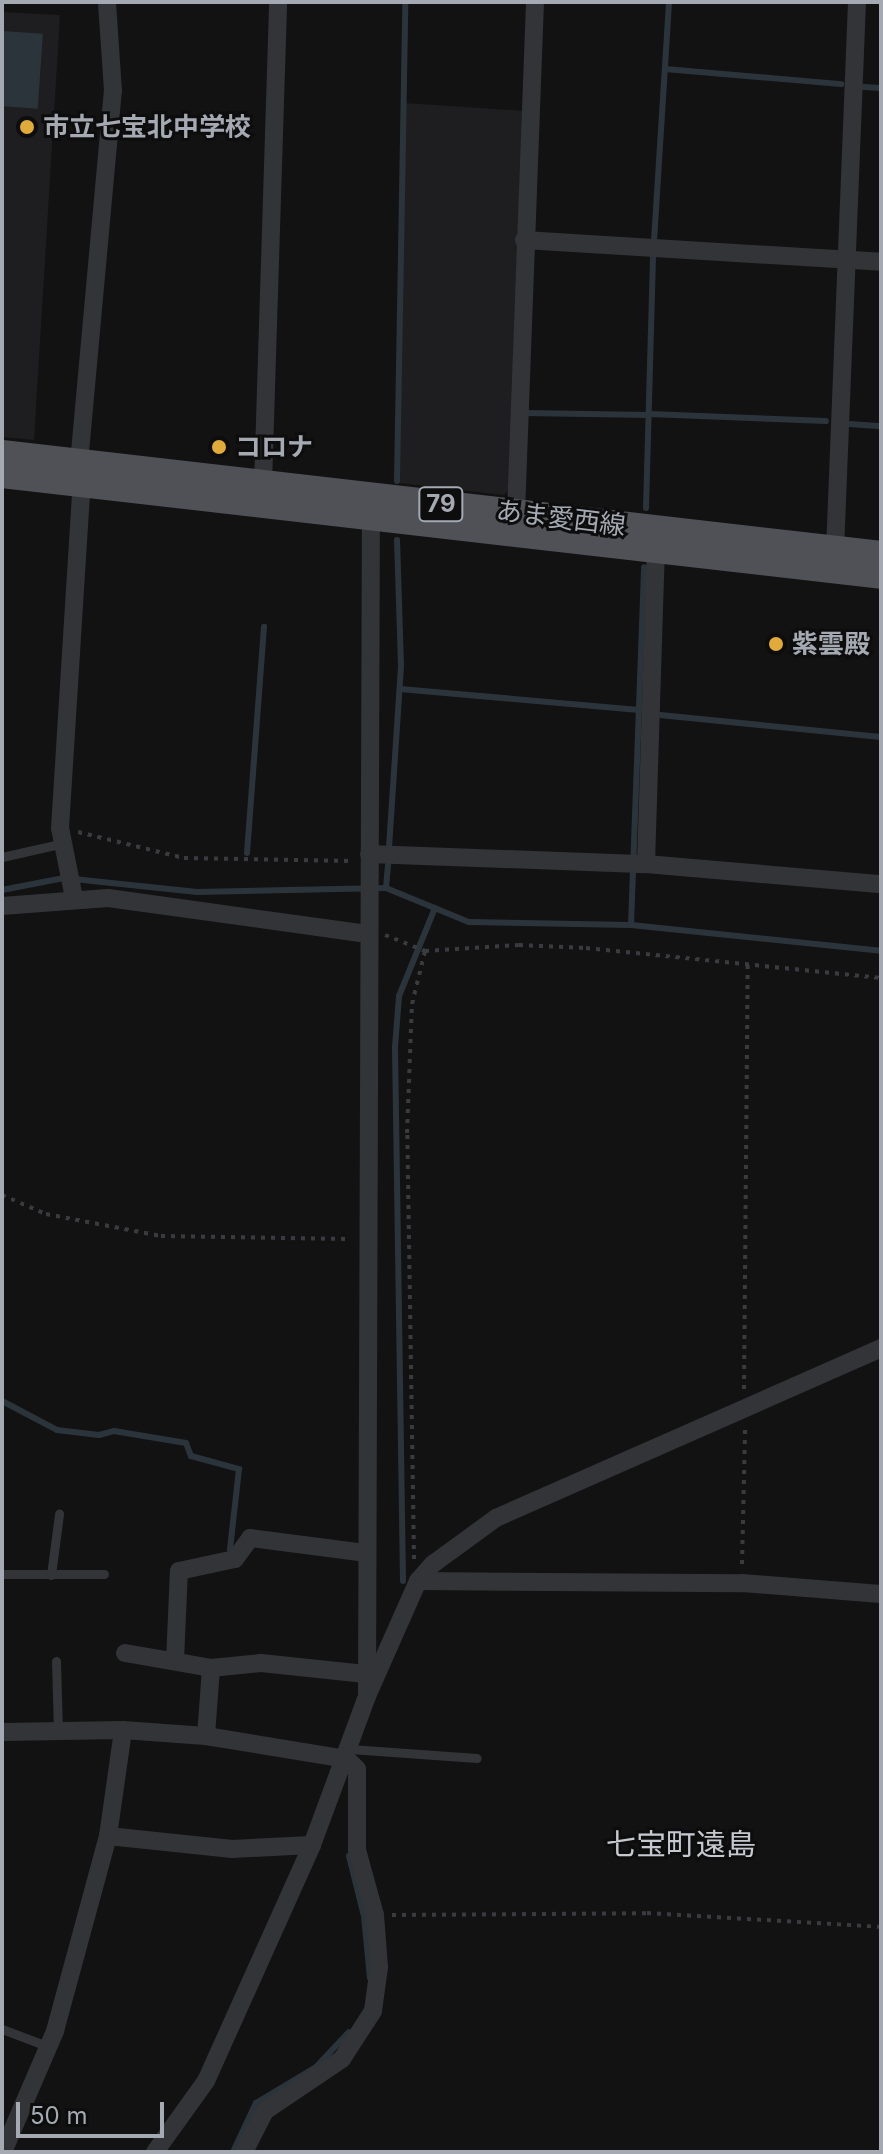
<!DOCTYPE html>
<html>
<head>
<meta charset="utf-8">
<style>
	body { margin:0 }
	#map { position:relative; width:883px; height:2154px; overflow:hidden; background:#121213; font-family:Inter,"Noto Sans JP",sans-serif }
	div>[style] { position:absolute }
	[style*='--x'] { left:calc(var(--x)*1px); top:calc(var(--y)*1px); width:calc(var(--w)*1px); rotate:calc(var(--a)*1deg) }
	.built>* { inset:0; background:#1e1e20 }
	.water>* { inset:0; background:#2c343b; transform-origin:0 0 }
	.stream>* { height:6px; margin:-3px; padding:0 3px; transform-origin:3px; border-radius:3px; background:#2c343b }
	.path>* { height:4px; margin-top:-2px; transform-origin:0; background:repeating-linear-gradient(90deg,#393b3f 0 4px,transparent 0 10px) }
	.service>* { height:9px; margin:-4.5px; padding:0 4.5px; transform-origin:4.5px; border-radius:4.5px; background:#333438 }
	.minor>* { height:18px; margin:-9px; padding:0 9px; transform-origin:9px; border-radius:9px; background:#333438 }
	.primary>* { height:28px; margin:-14px; padding:0 14px; transform-origin:14px; border-radius:14px; background:#4f5157 }
	.dots>* { width:22px; height:22px; translate:-50% -50%; box-sizing:border-box; border:4px solid #0d0d0e; border-radius:50% }
	span { translate:-50% -50%; white-space:nowrap; text-align:center; line-height:1.15; -webkit-text-stroke:6px #0d0d0e; paint-order:stroke }
	.shield-label span { padding:2px 6px; background:#0d0d0e; border:2px solid; border-radius:6px; -webkit-text-stroke-width:0 }
	.shield-label { font-size:24px; color:#a5a9b2; font-weight:700 }
	.poi-label { font-size:26px; color:#a5a9b2; font-weight:700 }
	.left { translate:0 -50%; text-align:left }
	.street-label { font-size:26px; color:#a5a9b2 }
	.quarter-label { font-size:30px; color:#c5c8cf }
	.frame { position:absolute; inset:0; border:4px solid #a5a9b2; pointer-events:none }
	.scale { position:absolute; left:16px; top:2102px; width:148px; height:36px; box-sizing:border-box; border:4px solid #a5a9b2; border-top:0; padding-left:10px; font-size:24px; line-height:28px; white-space:nowrap; color:#a5a9b2; -webkit-text-stroke:6px #0d0d0e; paint-order:stroke }
</style>
</head>
<body>
<div id="map">
	<div class="built">
		<div style="clip-path:polygon(2px 12px,60px 15px,34px 440px,2px 437px)"></div>
		<div style="clip-path:polygon(404px 103px,526px 111px,512px 486px,504px 495px,399px 483px)"></div>
	</div>
	<div class="water">
		<div style="left:2px;top:31px;width:41px;height:75px;rotate:4deg"></div>
	</div>
	<div class="stream">
		<div style="--x:665;--y:69;--w:177;--a:4.9"></div>
		<div style="--x:864;--y:87;--w:17;--a:3"></div>
		<div style="--x:654;--y:241;--w:239;--a:-86.4"></div>
		<div style="--x:526;--y:413;--w:123;--a:0.9"></div>
		<div style="--x:649;--y:414;--w:177;--a:2.3"></div>
		<div style="--x:850;--y:424;--w:31;--a:4"></div>
		<div style="--x:397;--y:481;--w:479;--a:-89"></div>
		<div style="--x:646;--y:508;--w:251;--a:-88.4"></div>
		<div style="--x:400;--y:689;--w:240;--a:5"></div>
		<div style="--x:660;--y:715;--w:222;--a:5.7"></div>
		<div style="--x:389;--y:847;--w:181;--a:-86.2"></div>
		<div style="--x:401;--y:666;--w:126;--a:-91.8"></div>
		<div style="--x:247;--y:853;--w:227;--a:-85.7"></div>
		<div style="--x:386;--y:888;--w:25;--a:-85"></div>
		<div style="--x:2;--y:890;--w:63;--a:-11"></div>
		<div style="--x:64;--y:878;--w:134;--a:6"></div>
		<div style="--x:197;--y:892;--w:189;--a:-1.2"></div>
		<div style="--x:386;--y:888;--w:90;--a:22.3"></div>
		<div style="--x:469;--y:922;--w:162;--a:1.1"></div>
		<div style="--x:631;--y:925;--w:251;--a:5.9"></div>
		<div style="--x:631;--y:925;--w:358;--a:-87.9"></div>
		<div style="--x:2;--y:1401;--w:62;--a:27.8"></div>
		<div style="--x:57;--y:1430;--w:42;--a:6.8"></div>
		<div style="--x:99;--y:1435;--w:16;--a:-15"></div>
		<div style="--x:114;--y:1431;--w:73;--a:9.5"></div>
		<div style="--x:186;--y:1443;--w:14;--a:69"></div>
		<div style="--x:191;--y:1456;--w:50;--a:15.2"></div>
		<div style="--x:239;--y:1469;--w:81;--a:96.4"></div>
		<div style="--x:403;--y:1581;--w:534;--a:-90.86"></div>
		<div style="--x:395;--y:1047;--w:51;--a:-85.5"></div>
		<div style="--x:399;--y:996;--w:95;--a:-67.8"></div>
		<div style="--x:349;--y:1856;--w:62;--a:76"></div>
		<div style="--x:364;--y:1916;--w:62;--a:84.5"></div>
		<div style="--x:233;--y:2152;--w:54;--a:-64.9"></div>
		<div style="--x:256;--y:2103;--w:70;--a:-31"></div>
		<div style="--x:316;--y:2067;--w:48;--a:-46.7"></div>
	</div>
	<div class="path">
		<div style="--x:78;--y:832;--w:109;--a:13.8"></div>
		<div style="--x:184;--y:858;--w:169;--a:1"></div>
		<div style="--x:385;--y:935;--w:43;--a:21.8"></div>
		<div style="--x:425;--y:951;--w:94;--a:-3.7"></div>
		<div style="--x:519;--y:945;--w:67;--a:2.6"></div>
		<div style="--x:586;--y:948;--w:297;--a:5.8"></div>
		<div style="--x:2;--y:1195;--w:48;--a:23.4"></div>
		<div style="--x:46;--y:1214;--w:117;--a:10.8"></div>
		<div style="--x:161;--y:1236;--w:188;--a:0.9"></div>
		<div style="--x:744;--y:1389;--w:426;--a:-89.5"></div>
		<div style="--x:414;--y:1559;--w:426;--a:-90.9"></div>
		<div style="--x:407;--y:1133;--w:129;--a:-87.8"></div>
		<div style="--x:412;--y:1004;--w:55;--a:-76.2"></div>
		<div style="--x:742;--y:1564;--w:135;--a:-88.7"></div>
		<div style="--x:392;--y:1915;--w:255;--a:-0.4"></div>
		<div style="--x:647;--y:1913;--w:234;--a:3.4"></div>
	</div>
	<div class="service">
		<div style="--x:2;--y:857;--w:64;--a:-12.7"></div>
		<div style="--x:2;--y:1574;--w:102;--a:0"></div>
		<div style="--x:51;--y:1575;--w:62;--a:-82.5"></div>
		<div style="--x:56;--y:1661;--w:70;--a:88.4"></div>
		<div style="--x:350;--y:1749;--w:127;--a:4.1"></div>
		<div style="--x:2;--y:2029;--w:48;--a:20.7"></div>
	</div>
	<div class="minor">
		<div style="--x:524;--y:240;--w:358;--a:3.5"></div>
		<div style="--x:79;--y:463;--w:374;--a:-84.8"></div>
		<div style="--x:113;--y:91;--w:89;--a:-93.9"></div>
		<div style="--x:263;--y:484;--w:482;--a:-88.2"></div>
		<div style="--x:516;--y:513;--w:511;--a:-87.87"></div>
		<div style="--x:835;--y:550;--w:548;--a:-87.7"></div>
		<div style="--x:369;--y:854;--w:277;--a:2.1"></div>
		<div style="--x:646;--y:864;--w:236;--a:4.9"></div>
		<div style="--x:646;--y:864;--w:315;--a:-88.2"></div>
		<div style="--x:74;--y:898;--w:71;--a:-101.3"></div>
		<div style="--x:60;--y:828;--w:346;--a:-86.4"></div>
		<div style="--x:2;--y:906;--w:106;--a:-4.3"></div>
		<div style="--x:108;--y:898;--w:262;--a:7.9"></div>
		<div style="--x:418;--y:1581;--w:324;--a:0.4"></div>
		<div style="--x:742;--y:1583;--w:139;--a:4.5"></div>
		<div style="--x:125;--y:1653;--w:87;--a:9.9"></div>
		<div style="--x:211;--y:1668;--w:50;--a:-5.7"></div>
		<div style="--x:261;--y:1663;--w:105;--a:6"></div>
		<div style="--x:175;--y:1661;--w:90;--a:-87.5"></div>
		<div style="--x:179;--y:1571;--w:57;--a:-12.1"></div>
		<div style="--x:235;--y:1559;--w:26;--a:-54"></div>
		<div style="--x:250;--y:1538;--w:116;--a:7.4"></div>
		<div style="--x:367;--y:1696;--w:1179;--a:-89.81"></div>
		<div style="--x:2;--y:1732;--w:121;--a:-0.9"></div>
		<div style="--x:123;--y:1730;--w:83;--a:4.1"></div>
		<div style="--x:206;--y:1736;--w:143;--a:9.3"></div>
		<div style="--x:347;--y:1759;--w:14;--a:45"></div>
		<div style="--x:357;--y:1769;--w:81;--a:90"></div>
		<div style="--x:357;--y:1850;--w:67;--a:74.5"></div>
		<div style="--x:375;--y:1915;--w:52;--a:85.6"></div>
		<div style="--x:379;--y:1967;--w:44;--a:97.8"></div>
		<div style="--x:373;--y:2011;--w:57;--a:122.9"></div>
		<div style="--x:342;--y:2059;--w:93;--a:146"></div>
		<div style="--x:265;--y:2111;--w:46;--a:117.1"></div>
		<div style="--x:206;--y:1736;--w:68;--a:-85.8"></div>
		<div style="--x:108;--y:1836;--w:125;--a:6"></div>
		<div style="--x:232;--y:1849;--w:80;--a:-2.9"></div>
		<div style="--x:3;--y:2152;--w:132;--a:-66.7"></div>
		<div style="--x:55;--y:2031;--w:202;--a:-74.8"></div>
		<div style="--x:108;--y:1836;--w:107;--a:-81.9"></div>
		<div style="--x:155;--y:2152;--w:87;--a:-54.3"></div>
		<div style="--x:206;--y:2081;--w:259;--a:-65.8"></div>
		<div style="--x:312;--y:1845;--w:159;--a:-69.7"></div>
		<div style="--x:367;--y:1696;--w:126;--a:-66.1"></div>
		<div style="--x:418;--y:1581;--w:23;--a:-49"></div>
		<div style="--x:433;--y:1564;--w:78;--a:-36.1"></div>
		<div style="--x:496;--y:1518;--w:421;--a:-23.8"></div>
	</div>
	<div class="primary">
		<div style="--x:2;--y:454;--w:885;--a:6.55"></div>
		<div style="--x:2;--y:474;--w:885;--a:6.55"></div>
	</div>
	<div class="dots">
		<div style="left:27px;top:127px;background:#e0aa3d"></div>
		<div style="left:219px;top:447px;background:#e0aa3d"></div>
		<div style="left:776px;top:644px;background:#e0aa3d"></div>
	</div>
	<div class="shield-label">
		<span style="left:441px;top:504px">79</span>
	</div>
	<div class="poi-label">
		<span class="left" style="left:43px;top:127px">市立七宝北中学校</span>
		<span class="left" style="left:235px;top:447px">コロナ</span>
		<span class="left" style="left:792px;top:644px">紫雲殿</span>
	</div>
	<div class="street-label">
		<span style="left:561px;top:518px;rotate:7deg">あま愛西線</span>
	</div>
	<div class="quarter-label">
		<span style="left:681px;top:1844px">七宝町遠島</span>
	</div>
	<div class="frame"></div>
	<div class="scale">50 m</div>
</div>
</body>
</html>
